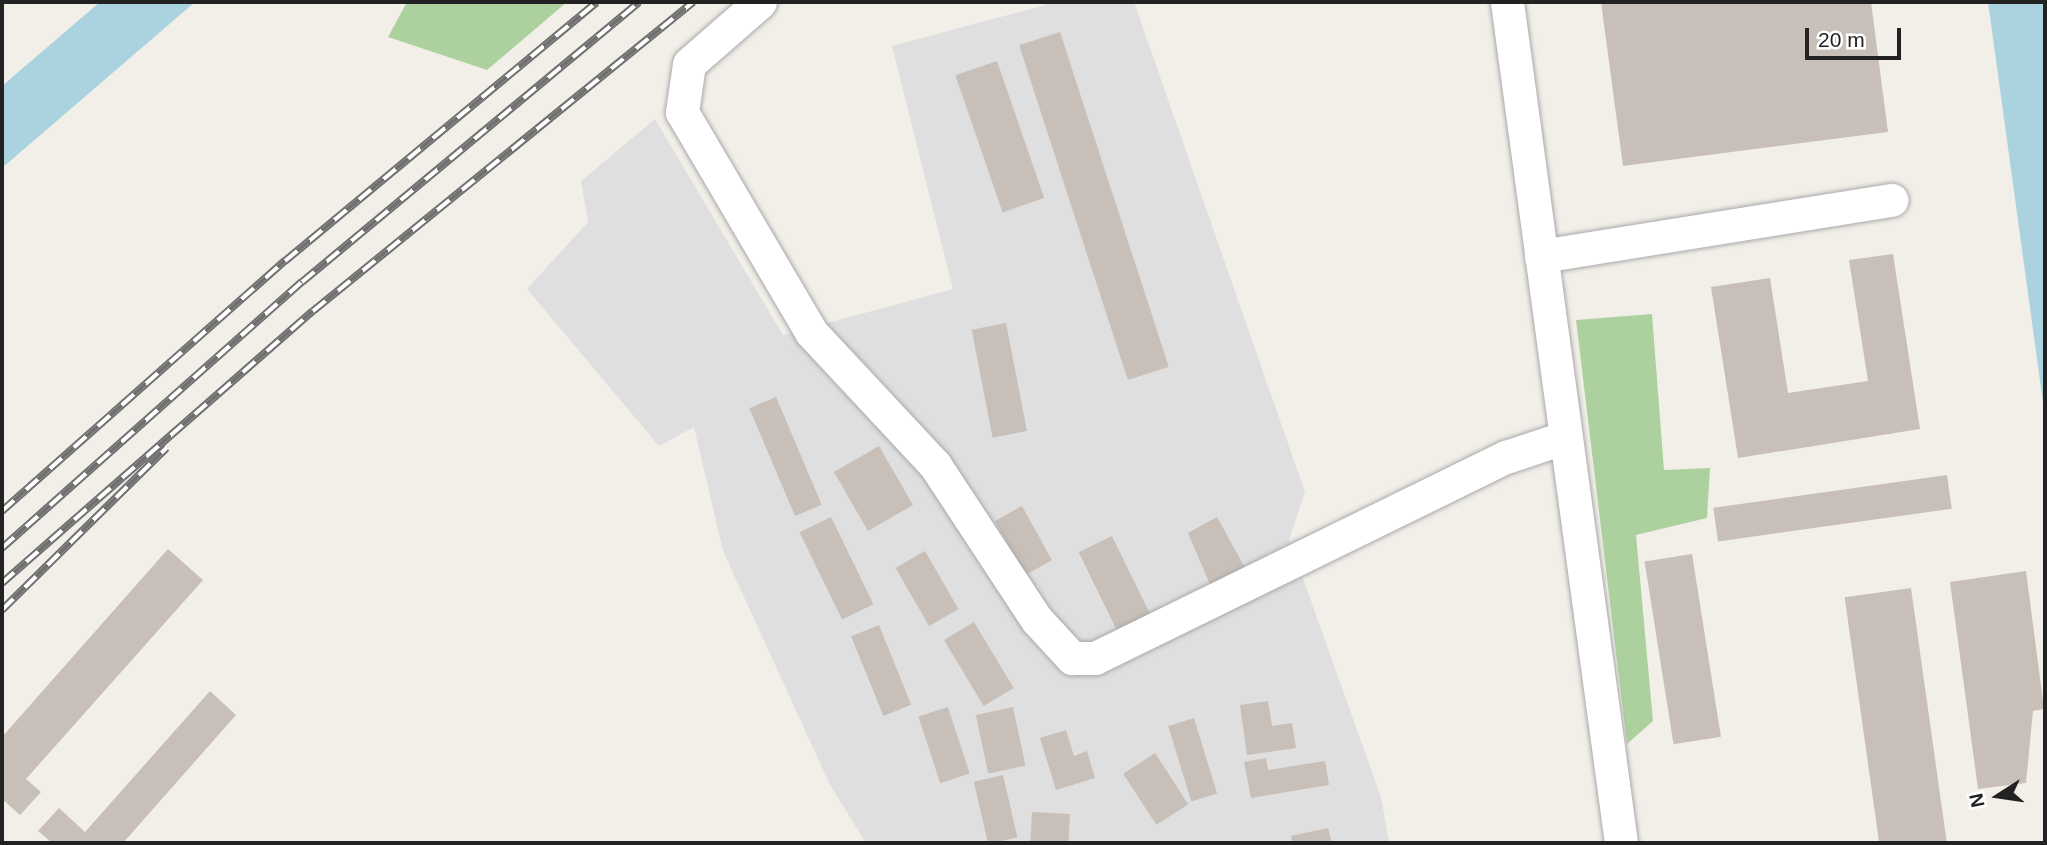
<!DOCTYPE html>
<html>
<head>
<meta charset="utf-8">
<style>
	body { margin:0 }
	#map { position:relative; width:2047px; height:845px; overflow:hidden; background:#f2efe9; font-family:Arial,sans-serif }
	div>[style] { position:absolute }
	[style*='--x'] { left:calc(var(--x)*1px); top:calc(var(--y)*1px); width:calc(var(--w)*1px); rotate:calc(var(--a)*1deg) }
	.residential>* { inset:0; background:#e0dfdf }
	.forest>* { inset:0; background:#add19e }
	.water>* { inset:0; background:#aad3df }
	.building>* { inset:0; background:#c7bfb8; transform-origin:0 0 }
	.roads { filter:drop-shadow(0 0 2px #a9a9a9) drop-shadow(0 0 2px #a9a9a9) }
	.minor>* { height:33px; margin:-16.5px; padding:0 16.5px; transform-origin:16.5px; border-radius:16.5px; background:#fff }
	.rail>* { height:8px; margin-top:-4px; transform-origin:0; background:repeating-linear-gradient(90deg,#fff 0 16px,#707070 0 32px); box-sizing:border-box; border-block:2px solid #707070 }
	span { translate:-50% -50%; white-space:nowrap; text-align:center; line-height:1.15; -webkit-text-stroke:6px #fff; paint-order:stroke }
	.frame { position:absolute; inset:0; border:4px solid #222; pointer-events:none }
	.north { position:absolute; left:1963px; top:761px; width:70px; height:70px; -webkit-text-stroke:5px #fff; paint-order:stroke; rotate:258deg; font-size:19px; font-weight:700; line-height:28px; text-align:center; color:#222 }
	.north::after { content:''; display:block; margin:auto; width:24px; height:32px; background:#222; clip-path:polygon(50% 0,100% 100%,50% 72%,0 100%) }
	.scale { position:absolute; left:1805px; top:28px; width:96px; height:32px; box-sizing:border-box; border:4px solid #222; border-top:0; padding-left:9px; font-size:21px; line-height:24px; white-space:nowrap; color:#222; -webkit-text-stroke:5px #fff; paint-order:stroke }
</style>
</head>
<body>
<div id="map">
	<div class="residential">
		<div style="clip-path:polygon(1056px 2px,1134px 2px,1305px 492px,1289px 539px,1381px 797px,1389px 843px,866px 843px,830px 785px,723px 551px,694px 427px,659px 446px,527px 289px,588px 222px,581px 181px,655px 119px,783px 335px,953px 289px,892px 46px)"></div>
	</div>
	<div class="forest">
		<div style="clip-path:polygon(407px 2px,567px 2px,487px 70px,388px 37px)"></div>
		<div style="clip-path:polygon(1652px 314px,1664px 470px,1710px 468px,1707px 518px,1636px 535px,1653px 721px,1627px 744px,1576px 320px)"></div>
	</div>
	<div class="water">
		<div style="clip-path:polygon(100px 2px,195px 2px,2px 168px,2px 86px)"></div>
		<div style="clip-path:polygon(1988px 2px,2045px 2px,2045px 417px)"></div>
	</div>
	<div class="building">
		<div style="clip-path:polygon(1601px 2px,1871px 2px,1888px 132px,1623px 166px)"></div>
		<div style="left:1060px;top:32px;width:352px;height:43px;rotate:72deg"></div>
		<div style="left:997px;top:61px;width:145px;height:44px;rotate:71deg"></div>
		<div style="clip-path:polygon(1893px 254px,1920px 429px,1738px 458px,1711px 287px,1770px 278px,1788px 393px,1868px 381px,1849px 260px)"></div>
		<div style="left:1006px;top:323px;width:110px;height:35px;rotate:79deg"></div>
		<div style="left:776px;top:397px;width:117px;height:29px;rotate:67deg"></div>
		<div style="left:879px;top:446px;width:68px;height:52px;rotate:60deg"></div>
		<div style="left:1947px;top:475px;width:34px;height:236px;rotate:82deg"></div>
		<div style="left:1022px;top:506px;width:62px;height:31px;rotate:61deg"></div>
		<div style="left:831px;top:517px;width:97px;height:35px;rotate:64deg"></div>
		<div style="clip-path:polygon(1217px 517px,1249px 575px,1214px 594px,1188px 533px)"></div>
		<div style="left:1112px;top:536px;width:92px;height:37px;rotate:64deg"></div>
		<div style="clip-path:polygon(168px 549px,203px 580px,26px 779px,41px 792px,20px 815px,2px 799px,2px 737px)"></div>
		<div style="left:925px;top:551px;width:67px;height:34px;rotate:60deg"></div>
		<div style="left:1692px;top:554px;width:185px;height:48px;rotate:81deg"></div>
		<div style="clip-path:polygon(2026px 571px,2044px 709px,2033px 711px,2026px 783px,1978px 789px,1950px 582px)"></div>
		<div style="left:1911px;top:588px;width:257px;height:67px;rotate:82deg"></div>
		<div style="left:974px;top:622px;width:77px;height:35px;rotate:59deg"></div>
		<div style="left:879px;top:625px;width:86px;height:30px;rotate:68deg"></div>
		<div style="clip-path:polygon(210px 691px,236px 715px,123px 843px,52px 843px,38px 831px,59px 808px,85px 832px)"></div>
		<div style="clip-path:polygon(1268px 701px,1272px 726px,1292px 723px,1296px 748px,1247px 755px,1240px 705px)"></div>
		<div style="left:948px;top:707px;width:70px;height:31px;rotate:72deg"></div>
		<div style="left:1013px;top:707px;width:60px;height:38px;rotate:78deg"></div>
		<div style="left:1194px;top:718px;width:79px;height:27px;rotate:73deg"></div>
		<div style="clip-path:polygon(1066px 730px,1074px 756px,1087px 751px,1095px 778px,1056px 790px,1040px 738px)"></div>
		<div style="left:1155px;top:753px;width:61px;height:38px;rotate:57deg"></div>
		<div style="clip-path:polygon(1266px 758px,1268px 770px,1325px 761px,1329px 785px,1251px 798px,1244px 762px)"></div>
		<div style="left:1003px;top:775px;width:64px;height:30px;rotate:77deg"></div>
		<div style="left:1032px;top:812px;width:38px;height:31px;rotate:3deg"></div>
		<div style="clip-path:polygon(1328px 828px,1332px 843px,1292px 843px,1291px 836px)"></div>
	</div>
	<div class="roads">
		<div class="minor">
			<div style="--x:760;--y:2;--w:94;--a:138.9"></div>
			<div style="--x:689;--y:64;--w:49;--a:98.3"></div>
			<div style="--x:682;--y:112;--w:255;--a:59.6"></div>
			<div style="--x:811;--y:332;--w:182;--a:47"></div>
			<div style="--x:935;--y:465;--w:186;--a:56.7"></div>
			<div style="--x:1037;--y:620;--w:52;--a:47.4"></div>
			<div style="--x:1072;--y:658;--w:23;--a:0"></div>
			<div style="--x:1095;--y:658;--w:458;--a:-26.1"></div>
			<div style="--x:1506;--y:457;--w:63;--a:-18.4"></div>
			<div style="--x:1507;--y:2;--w:849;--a:82.28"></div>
			<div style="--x:1541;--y:256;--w:355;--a:-9.1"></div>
		</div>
	</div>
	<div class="rail">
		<div style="--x:2;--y:511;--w:378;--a:-41.5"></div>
		<div style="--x:285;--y:261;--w:405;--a:-39.7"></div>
		<div style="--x:2;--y:548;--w:401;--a:-41.6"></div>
		<div style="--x:302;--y:282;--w:438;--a:-39.7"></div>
		<div style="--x:2;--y:583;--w:413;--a:-41.2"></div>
		<div style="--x:313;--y:311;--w:490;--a:-39.1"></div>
		<div style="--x:2;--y:610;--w:231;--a:-44.6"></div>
	</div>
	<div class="frame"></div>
	<div class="north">N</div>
	<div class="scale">20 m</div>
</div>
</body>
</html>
